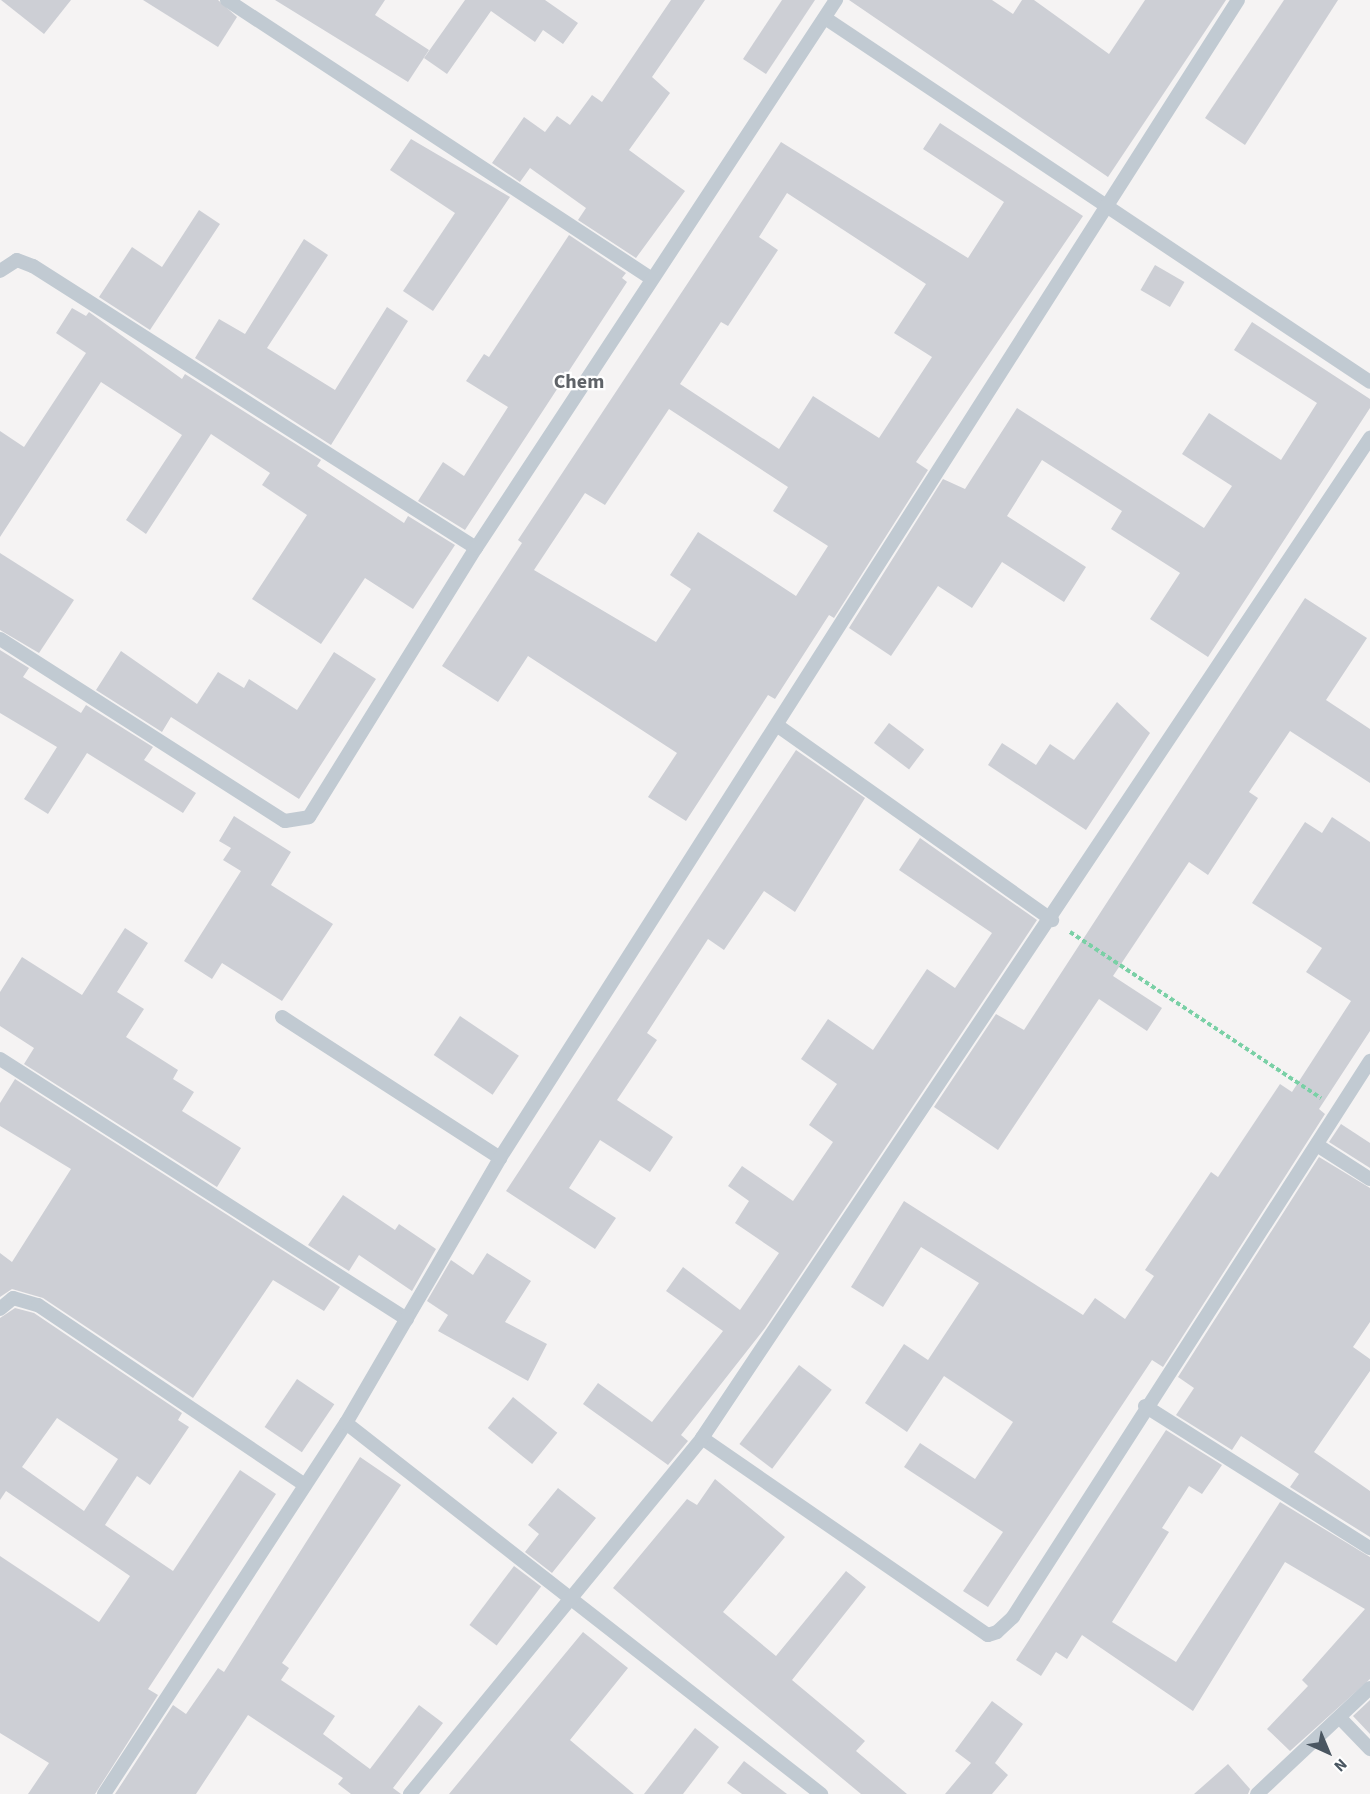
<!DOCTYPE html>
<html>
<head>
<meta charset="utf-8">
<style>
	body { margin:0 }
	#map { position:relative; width:1370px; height:1794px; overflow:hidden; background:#f5f3f3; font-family:"Source Sans 3",sans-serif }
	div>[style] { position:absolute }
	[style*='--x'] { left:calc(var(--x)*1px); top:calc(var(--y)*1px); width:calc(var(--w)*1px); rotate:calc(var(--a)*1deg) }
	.building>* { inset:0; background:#cdcfd5; transform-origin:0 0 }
	.path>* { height:4px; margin-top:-2px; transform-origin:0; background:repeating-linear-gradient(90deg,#7ad0a6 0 4.5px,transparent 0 7.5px) }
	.service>* { height:14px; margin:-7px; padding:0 7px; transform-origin:7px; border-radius:7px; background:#c1cad2 }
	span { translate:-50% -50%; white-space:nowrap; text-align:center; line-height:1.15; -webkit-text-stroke:4.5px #fff; paint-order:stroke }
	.quarter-label { font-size:20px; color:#5f6368; font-weight:700 }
	.north { position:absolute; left:1298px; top:1722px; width:60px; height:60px; -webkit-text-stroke:4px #fff; paint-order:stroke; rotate:136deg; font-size:16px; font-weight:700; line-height:24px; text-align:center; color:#4a5661 }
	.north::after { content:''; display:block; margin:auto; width:21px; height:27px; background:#4a5661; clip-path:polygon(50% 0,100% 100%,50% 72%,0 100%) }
</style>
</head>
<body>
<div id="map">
	<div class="building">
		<div style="clip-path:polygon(1px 0,71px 0,44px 34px)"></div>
		<div style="clip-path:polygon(143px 0,218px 0,237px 17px,218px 47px)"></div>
		<div style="clip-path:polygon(275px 0,385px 0,375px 15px,429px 50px,408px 82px)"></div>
		<div style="clip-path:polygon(465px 0,545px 0,578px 23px,563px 44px,543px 30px,535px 42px,491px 11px,447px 74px,424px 58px)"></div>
		<div style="clip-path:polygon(671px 0,705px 0,652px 77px,670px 93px,629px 150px,685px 191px,636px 258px,578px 220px,586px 208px,530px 168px,520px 182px,492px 163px,524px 117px,545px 132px,557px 116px,570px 125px,592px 95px,602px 102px)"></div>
		<div style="clip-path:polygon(782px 0,815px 0,766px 74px,743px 59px)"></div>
		<div style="clip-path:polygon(849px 0,992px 0,1013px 14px,1022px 0,1034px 0,1109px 54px,1145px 0,1226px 0,1108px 177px)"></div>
		<div style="clip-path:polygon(1284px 0,1338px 0,1245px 145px,1205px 118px)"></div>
		<div style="clip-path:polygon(evenodd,940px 123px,1083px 216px,916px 462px,928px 470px,834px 618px,829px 615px,775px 699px,768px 695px,686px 821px,648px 797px,677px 753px,528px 656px,498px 702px,442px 666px,522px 543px,518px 540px,781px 142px,968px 258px,1004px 202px,923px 149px,940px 123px,787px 193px,926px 284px,894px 333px,932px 357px,879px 438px,813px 396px,779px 449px,680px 384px,721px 322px,728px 326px,778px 250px,759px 237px,787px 193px,940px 123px,669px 409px,788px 487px,773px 511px,828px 546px,796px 596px,698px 532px,670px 575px,691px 589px,656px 642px,534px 570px,585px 493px,605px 505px,669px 409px)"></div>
		<div style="clip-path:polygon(411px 139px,510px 197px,433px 311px,403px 291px,455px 213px,390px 170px)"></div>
		<div style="clip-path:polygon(199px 210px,220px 224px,150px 330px,99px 297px,132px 247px,162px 267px)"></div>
		<div style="clip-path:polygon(569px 235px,626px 273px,622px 278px,627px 282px,465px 530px,418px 501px,443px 462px,464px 476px,508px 407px,466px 381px,484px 354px,489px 357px)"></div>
		<div style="clip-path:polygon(304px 239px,328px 255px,267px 348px,335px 390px,387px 307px,408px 321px,331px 445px,195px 358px,219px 319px,245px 334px)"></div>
		<div style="left:1155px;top:265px;width:34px;height:29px;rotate:30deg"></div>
		<div style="clip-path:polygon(72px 308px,86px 316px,89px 312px,182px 379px,185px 374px,321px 460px,317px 466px,404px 523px,408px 516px,455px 545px,413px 609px,365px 578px,321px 644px,252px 599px,307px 515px,262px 485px,270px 473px,211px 434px,146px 534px,126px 520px,182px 435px,101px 382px,0 537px,0 431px,24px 447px,86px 353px,56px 333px)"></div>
		<div style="clip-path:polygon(1252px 322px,1370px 399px,1370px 408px,1208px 657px,1150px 619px,1180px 573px,1111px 529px,1122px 511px,1042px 460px,1007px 516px,1086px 567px,1064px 602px,1002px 562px,972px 608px,938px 586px,891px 656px,849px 628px,943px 479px,965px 489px,1017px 408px,1204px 528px,1232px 486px,1182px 454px,1209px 413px,1281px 460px,1317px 403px,1234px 350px)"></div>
		<div style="clip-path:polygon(0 553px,74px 600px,39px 653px,0 630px)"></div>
		<div style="clip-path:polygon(1305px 598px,1367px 638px,1326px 700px,1370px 729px,1370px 783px,1290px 731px,1249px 792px,1258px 798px,1208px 875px,1189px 862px,1113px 976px,1162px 1008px,1147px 1031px,1099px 999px,998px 1150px,934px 1107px,996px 1014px,1024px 1030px)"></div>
		<div style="clip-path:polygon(0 650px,29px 668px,23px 677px,81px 713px,86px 705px,153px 747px,144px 760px,196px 793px,183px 813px,87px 753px,48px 814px,24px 799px,57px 747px,0 713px)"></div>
		<div style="clip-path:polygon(121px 651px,197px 704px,218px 672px,244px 688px,249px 679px,297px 710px,334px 652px,376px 679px,299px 799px,171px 717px,162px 732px,96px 690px)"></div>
		<div style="clip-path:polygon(1117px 702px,1150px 733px,1086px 830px,988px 765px,1002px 743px,1036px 765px,1050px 744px,1074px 760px)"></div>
		<div style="left:889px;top:723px;width:44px;height:25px;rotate:37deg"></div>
		<div style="clip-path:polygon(796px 750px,865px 798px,795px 912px,764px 891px,724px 950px,708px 939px,647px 1033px,657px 1040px,617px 1100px,673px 1137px,650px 1172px,600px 1140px,569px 1188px,616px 1218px,595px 1249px,506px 1191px)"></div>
		<div style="clip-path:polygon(234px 816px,291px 852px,271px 885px,333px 924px,282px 1001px,222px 963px,212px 979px,184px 961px,241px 871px,223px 860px,231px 848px,219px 841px)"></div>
		<div style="clip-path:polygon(1332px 817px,1370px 842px,1370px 1031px,1319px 1109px,1325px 1114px,1163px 1367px,1152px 1360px,988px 1607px,963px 1591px,1003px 1532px,904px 1467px,920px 1443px,975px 1479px,1013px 1422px,944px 1376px,907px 1432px,865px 1403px,904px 1344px,928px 1360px,979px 1283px,921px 1247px,883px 1307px,851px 1287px,904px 1201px,1083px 1315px,1095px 1298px,1125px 1319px,1154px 1276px,1145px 1270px,1211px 1172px,1218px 1177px,1280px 1084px,1292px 1092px,1351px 1001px,1306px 972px,1322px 948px,1252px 903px,1305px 822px,1322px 833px)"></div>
		<div style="clip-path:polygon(920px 838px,1037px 920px,765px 1328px,681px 1435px,688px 1441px,668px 1465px,583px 1404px,598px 1383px,652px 1422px,723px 1331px,666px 1291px,683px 1267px,740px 1310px,779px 1253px,735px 1223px,749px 1201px,728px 1186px,742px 1166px,793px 1201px,833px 1142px,809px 1125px,837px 1084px,801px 1059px,828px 1019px,873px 1050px,927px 969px,955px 988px,992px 933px,899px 870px)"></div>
		<div style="clip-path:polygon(125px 928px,148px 943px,117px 992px,144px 1009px,126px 1037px,178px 1070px,173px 1079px,194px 1092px,182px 1111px,241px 1148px,217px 1187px,24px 1064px,34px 1048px,0 1026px,0 992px,22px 957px,82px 995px)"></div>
		<div style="left:460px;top:1016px;width:71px;height:47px;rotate:34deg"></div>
		<div style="clip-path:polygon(15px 1079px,340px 1287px,324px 1311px,273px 1280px,193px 1398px,43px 1298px,12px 1289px,0 1297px,0 1253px,12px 1262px,71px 1169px,0 1126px,0 1103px)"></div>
		<div style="clip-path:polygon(1341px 1124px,1370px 1143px,1370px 1168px,1329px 1142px)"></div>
		<div style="clip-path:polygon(1319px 1157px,1370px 1188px,1370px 1322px,1353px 1347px,1370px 1359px,1370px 1371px,1314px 1452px,1370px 1491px,1370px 1537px,1290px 1487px,1299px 1474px,1241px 1436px,1232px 1450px,1176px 1415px,1194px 1388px,1178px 1377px)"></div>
		<div style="clip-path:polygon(343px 1195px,395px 1230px,399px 1224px,436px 1249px,412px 1291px,359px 1255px,349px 1271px,308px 1245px)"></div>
		<div style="clip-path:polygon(487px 1253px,531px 1281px,505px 1322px,547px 1344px,528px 1381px,438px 1331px,448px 1315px,427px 1301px,451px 1260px,473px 1275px)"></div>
		<div style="clip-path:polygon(evenodd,15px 1308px,34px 1313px,182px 1413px,178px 1420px,189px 1427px,150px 1485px,137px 1476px,105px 1525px,173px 1571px,240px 1470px,276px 1494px,148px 1689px,158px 1695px,95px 1794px,28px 1794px,49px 1763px,0 1733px,0 1556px,99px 1622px,130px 1576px,6px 1491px,0 1500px,0 1318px,15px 1308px,57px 1418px,118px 1459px,84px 1511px,22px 1467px,57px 1418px)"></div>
		<div style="left:799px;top:1365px;width:41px;height:99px;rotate:37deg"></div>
		<div style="left:297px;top:1379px;width:45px;height:58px;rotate:34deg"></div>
		<div style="left:513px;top:1397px;width:57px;height:40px;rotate:39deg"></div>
		<div style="clip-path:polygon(1166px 1430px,1222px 1465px,1202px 1494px,1189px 1486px,1162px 1528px,1169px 1532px,1112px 1622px,1176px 1662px,1280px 1502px,1370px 1557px,1370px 1679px,1290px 1751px,1267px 1729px,1308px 1686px,1302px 1680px,1365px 1609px,1285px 1562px,1193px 1711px,1082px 1635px,1067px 1659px,1056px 1652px,1041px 1676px,1016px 1660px)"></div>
		<div style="clip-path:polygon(360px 1457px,401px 1485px,282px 1663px,289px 1668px,281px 1680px,335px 1716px,323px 1734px,370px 1769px,419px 1705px,443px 1723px,393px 1788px,401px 1794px,351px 1794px,338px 1784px,343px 1778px,248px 1715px,196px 1794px,115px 1794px,173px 1705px,186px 1714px,218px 1668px,224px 1672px)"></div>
		<div style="clip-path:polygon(715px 1479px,785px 1537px,723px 1612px,776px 1656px,846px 1571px,866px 1587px,792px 1680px,865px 1741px,856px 1751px,907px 1794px,861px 1794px,613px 1588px,687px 1499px,697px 1505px)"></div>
		<div style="clip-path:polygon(558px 1488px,596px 1518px,552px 1573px,525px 1552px,539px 1534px,528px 1525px)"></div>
		<div style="left:514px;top:1566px;width:34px;height:74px;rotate:37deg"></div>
		<div style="clip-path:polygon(583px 1632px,628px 1668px,570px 1740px,634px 1794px,449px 1794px)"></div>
		<div style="clip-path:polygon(1370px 1700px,1370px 1734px,1353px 1716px)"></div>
		<div style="clip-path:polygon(992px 1701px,1023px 1724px,995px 1763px,1008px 1775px,992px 1794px,945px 1794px,971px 1763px,955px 1751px)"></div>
		<div style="clip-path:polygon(695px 1728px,719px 1747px,683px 1794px,644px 1794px)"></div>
		<div style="clip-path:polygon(744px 1761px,787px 1794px,742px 1794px,727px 1783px)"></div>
		<div style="clip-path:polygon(1228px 1764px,1250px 1789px,1248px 1794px,1194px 1794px)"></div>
	</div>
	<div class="path">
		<div style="--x:1070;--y:932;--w:301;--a:33.5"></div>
	</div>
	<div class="service">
		<div style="--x:227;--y:0;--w:508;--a:33.28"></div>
		<div style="--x:825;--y:18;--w:655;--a:33.74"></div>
		<div style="--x:0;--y:271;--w:20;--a:-33"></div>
		<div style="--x:17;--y:260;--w:17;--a:21"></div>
		<div style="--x:33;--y:266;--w:525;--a:32.48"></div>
		<div style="--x:0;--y:639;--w:338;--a:32.6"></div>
		<div style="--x:285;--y:821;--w:24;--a:-9"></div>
		<div style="--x:309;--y:817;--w:317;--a:-58.2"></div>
		<div style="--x:476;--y:548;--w:656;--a:-56.7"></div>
		<div style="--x:778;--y:726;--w:336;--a:35.3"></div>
		<div style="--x:282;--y:1017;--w:260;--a:32.9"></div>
		<div style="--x:0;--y:1059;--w:483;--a:32.6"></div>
		<div style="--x:1317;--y:1145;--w:63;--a:32.7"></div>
		<div style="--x:0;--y:1309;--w:17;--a:-40"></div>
		<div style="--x:13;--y:1298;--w:26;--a:16"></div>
		<div style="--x:38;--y:1305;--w:322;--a:34"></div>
		<div style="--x:1145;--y:1406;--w:266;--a:32.3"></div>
		<div style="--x:346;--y:1423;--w:603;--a:37.99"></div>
		<div style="--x:702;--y:1438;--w:347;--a:34.6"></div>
		<div style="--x:988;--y:1635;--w:9;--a:-18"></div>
		<div style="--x:997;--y:1632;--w:22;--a:-43"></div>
		<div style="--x:1013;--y:1617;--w:661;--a:-57.3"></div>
		<div style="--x:1341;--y:1719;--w:42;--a:46"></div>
		<div style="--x:104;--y:1794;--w:443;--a:-56.9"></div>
		<div style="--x:346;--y:1423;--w:306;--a:-59.8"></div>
		<div style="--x:500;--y:1158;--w:1373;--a:-57.49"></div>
		<div style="--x:410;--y:1794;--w:460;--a:-50.6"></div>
		<div style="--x:702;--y:1438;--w:1203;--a:-56.26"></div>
		<div style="--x:1257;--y:1794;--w:155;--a:-43.2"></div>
	</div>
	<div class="quarter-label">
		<span style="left:579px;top:382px">Chem</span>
	</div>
	<div class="north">N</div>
</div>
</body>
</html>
